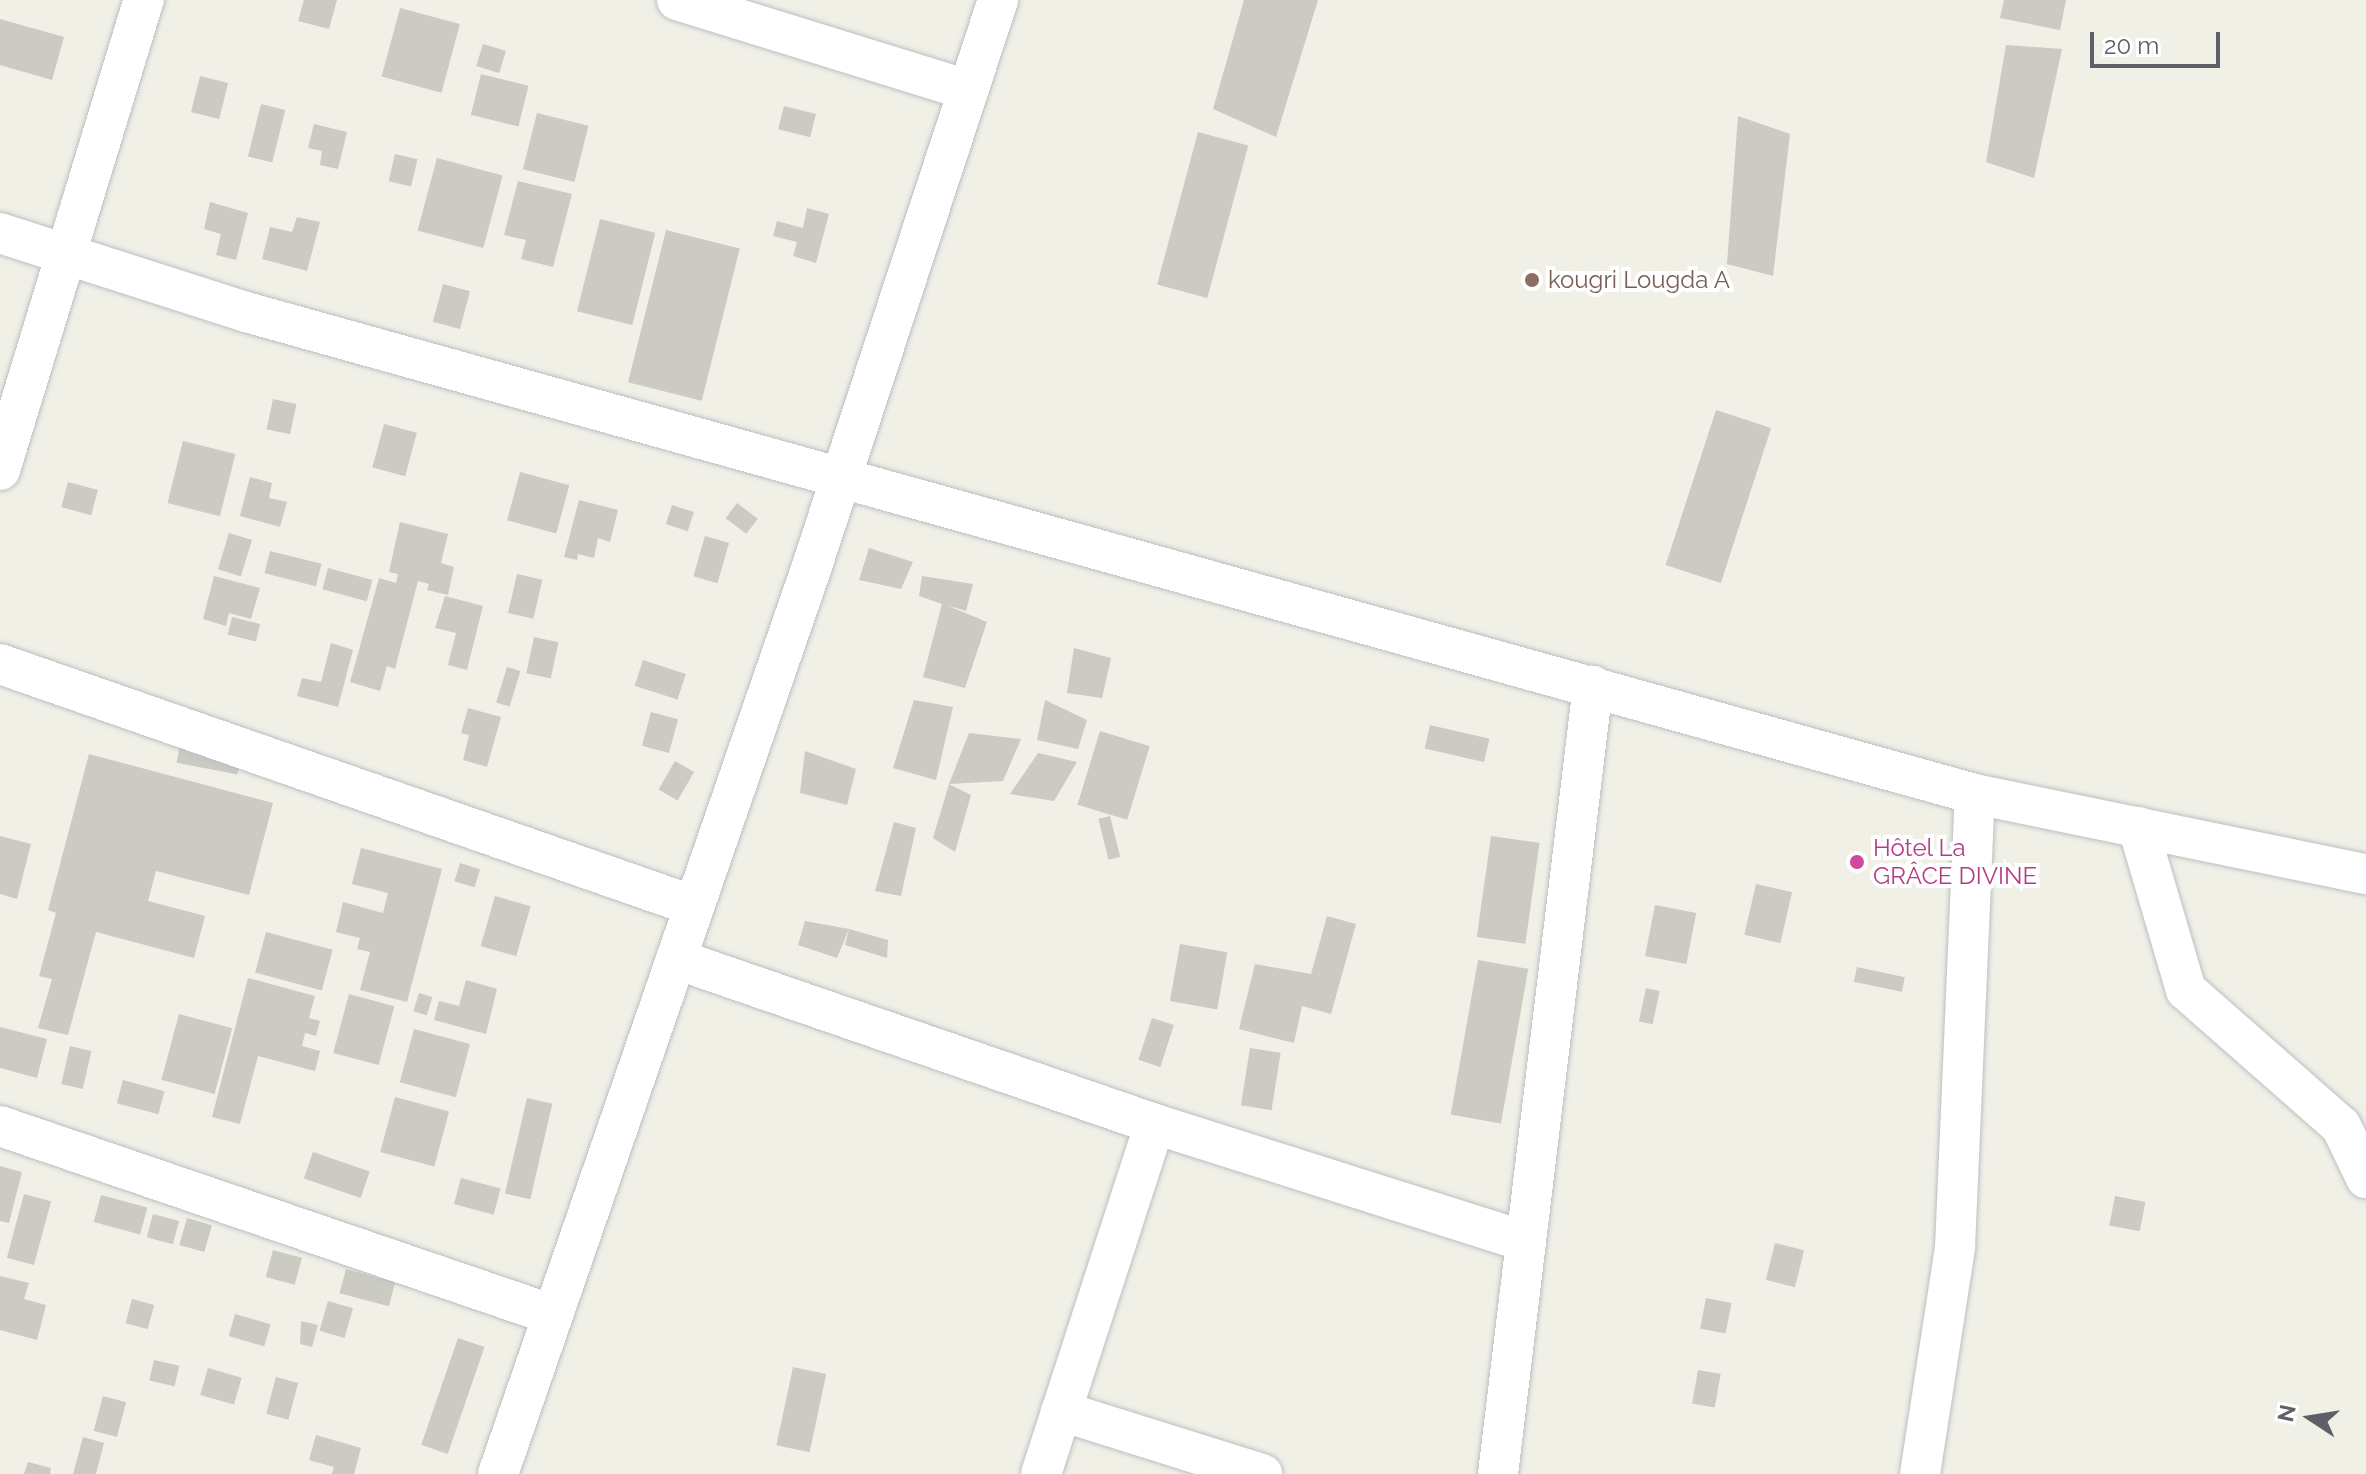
<!DOCTYPE html>
<html>
<head>
<meta charset="utf-8">
<style>
	body { margin:0 }
	#map { position:relative; width:2366px; height:1474px; overflow:hidden; background:#f0f0e6; font-family:Raleway,sans-serif }
	div>[style] { position:absolute }
	[style*='--x'] { left:calc(var(--x)*1px); top:calc(var(--y)*1px); width:calc(var(--w)*1px); rotate:calc(var(--a)*1deg) }
	.building>* { inset:0; background:#cbcac3; transform-origin:0 0 }
	.roads { filter:drop-shadow(0 0 2px #bdbec5) drop-shadow(0 0 2px #bdbec5) }
	.minor>* { height:40px; margin:-20px; padding:0 20px; transform-origin:20px; border-radius:20px; background:#fff }
	.dots>* { width:22px; height:22px; translate:-50% -50%; box-sizing:border-box; border:4px solid #fff; border-radius:50% }
	span { translate:-50% -50%; white-space:nowrap; text-align:center; line-height:1.15; -webkit-text-stroke:8px #fff; paint-order:stroke }
	.education-label { font-size:24px; color:#785e54 }
	.left { translate:0 -50%; text-align:left }
	.hotel-label { font-size:24px; color:#b23c85 }
	.north { position:absolute; left:2270px; top:1378px; width:80px; height:80px; -webkit-text-stroke:6px #fff; paint-order:stroke; rotate:282deg; font-size:22px; font-weight:700; line-height:32px; text-align:center; color:#5d6067 }
	.north::after { content:''; display:block; margin:auto; width:28px; height:36px; background:#5d6067; clip-path:polygon(50% 0,100% 100%,50% 72%,0 100%) }
	.scale { position:absolute; left:2090px; top:32px; width:130px; height:36px; box-sizing:border-box; border:4px solid #5d6067; border-top:0; padding-left:10px; font-size:24px; line-height:28px; white-space:nowrap; color:#5d6067; -webkit-text-stroke:6px #fff; paint-order:stroke }
</style>
</head>
<body>
<div id="map">
	<div class="building">
		<div style="clip-path:polygon(304px 0,337px 0,329px 29px,298px 21px)"></div>
		<div style="clip-path:polygon(1244px 0,1318px 0,1276px 137px,1213px 109px)"></div>
		<div style="clip-path:polygon(2004px 0,2066px 0,2060px 30px,2000px 18px)"></div>
		<div style="left:400px;top:8px;width:62px;height:71px;rotate:15deg"></div>
		<div style="clip-path:polygon(0 19px,64px 37px,52px 80px,0 65px)"></div>
		<div style="left:483px;top:44px;width:24px;height:23px;rotate:17deg"></div>
		<div style="clip-path:polygon(2006px 45px,2062px 49px,2034px 178px,1986px 162px)"></div>
		<div style="left:481px;top:74px;width:49px;height:42px;rotate:14deg"></div>
		<div style="left:200px;top:76px;width:29px;height:37px;rotate:14deg"></div>
		<div style="left:261px;top:104px;width:25px;height:54px;rotate:14deg"></div>
		<div style="left:784px;top:106px;width:33px;height:24px;rotate:14deg"></div>
		<div style="left:537px;top:113px;width:53px;height:58px;rotate:14deg"></div>
		<div style="clip-path:polygon(1738px 116px,1790px 134px,1773px 276px,1727px 264px)"></div>
		<div style="clip-path:polygon(314px 124px,347px 132px,338px 169px,320px 165px,322px 151px,308px 148px)"></div>
		<div style="left:1198px;top:132px;width:52px;height:158px;rotate:15deg"></div>
		<div style="left:395px;top:154px;width:23px;height:28px;rotate:13deg"></div>
		<div style="left:437px;top:158px;width:68px;height:75px;rotate:15deg"></div>
		<div style="clip-path:polygon(518px 181px,572px 194px,553px 267px,521px 259px,526px 240px,504px 235px)"></div>
		<div style="clip-path:polygon(210px 202px,248px 213px,236px 260px,216px 255px,221px 234px,204px 229px)"></div>
		<div style="clip-path:polygon(807px 208px,829px 214px,816px 263px,793px 256px,797px 242px,773px 236px,777px 221px,803px 228px)"></div>
		<div style="clip-path:polygon(297px 217px,320px 222px,307px 271px,262px 259px,270px 227px,292px 232px)"></div>
		<div style="left:600px;top:219px;width:57px;height:95px;rotate:14deg"></div>
		<div style="left:666px;top:230px;width:76px;height:157px;rotate:14deg"></div>
		<div style="left:443px;top:284px;width:28px;height:39px;rotate:15deg"></div>
		<div style="left:273px;top:399px;width:24px;height:31px;rotate:12deg"></div>
		<div style="left:1716px;top:410px;width:58px;height:163px;rotate:18deg"></div>
		<div style="left:384px;top:424px;width:34px;height:45px;rotate:15deg"></div>
		<div style="left:183px;top:441px;width:54px;height:64px;rotate:14deg"></div>
		<div style="left:520px;top:472px;width:51px;height:50px;rotate:15deg"></div>
		<div style="clip-path:polygon(250px 477px,272px 483px,269px 498px,287px 502px,280px 527px,240px 516px)"></div>
		<div style="left:68px;top:482px;width:31px;height:26px;rotate:15deg"></div>
		<div style="clip-path:polygon(579px 500px,618px 510px,610px 542px,598px 538px,594px 558px,578px 554px,577px 560px,564px 557px)"></div>
		<div style="left:737px;top:503px;width:26px;height:19px;rotate:37deg"></div>
		<div style="left:672px;top:505px;width:23px;height:20px;rotate:18deg"></div>
		<div style="clip-path:polygon(400px 522px,448px 534px,441px 563px,454px 567px,448px 595px,427px 590px,429px 584px,418px 581px,395px 669px,387px 666px,380px 691px,350px 682px,379px 578px,396px 583px,398px 574px,389px 572px)"></div>
		<div style="left:229px;top:533px;width:24px;height:38px;rotate:17deg"></div>
		<div style="left:705px;top:536px;width:25px;height:42px;rotate:16deg"></div>
		<div style="clip-path:polygon(869px 548px,913px 562px,901px 589px,859px 580px)"></div>
		<div style="left:270px;top:551px;width:53px;height:23px;rotate:14deg"></div>
		<div style="left:328px;top:568px;width:46px;height:22px;rotate:15deg"></div>
		<div style="left:517px;top:574px;width:26px;height:40px;rotate:13deg"></div>
		<div style="clip-path:polygon(214px 576px,260px 588px,251px 619px,229px 613px,226px 626px,203px 619px)"></div>
		<div style="clip-path:polygon(922px 576px,973px 584px,966px 611px,946px 605px,987px 622px,965px 688px,923px 677px,942px 604px,919px 596px)"></div>
		<div style="clip-path:polygon(445px 596px,483px 606px,467px 670px,448px 665px,456px 633px,435px 628px)"></div>
		<div style="left:232px;top:617px;width:29px;height:18px;rotate:14deg"></div>
		<div style="left:534px;top:637px;width:25px;height:37px;rotate:12deg"></div>
		<div style="clip-path:polygon(331px 643px,353px 650px,338px 707px,297px 696px,302px 678px,321px 682px)"></div>
		<div style="clip-path:polygon(1074px 648px,1111px 658px,1102px 698px,1067px 693px)"></div>
		<div style="left:643px;top:660px;width:45px;height:27px;rotate:18deg"></div>
		<div style="left:507px;top:667px;width:14px;height:37px;rotate:17deg"></div>
		<div style="clip-path:polygon(914px 700px,953px 707px,936px 780px,893px 768px)"></div>
		<div style="clip-path:polygon(1045px 700px,1087px 720px,1078px 749px,1037px 740px)"></div>
		<div style="clip-path:polygon(468px 708px,501px 717px,487px 767px,463px 760px,469px 735px,461px 733px)"></div>
		<div style="left:651px;top:712px;width:28px;height:35px;rotate:15deg"></div>
		<div style="left:1430px;top:725px;width:61px;height:24px;rotate:13deg"></div>
		<div style="left:1100px;top:731px;width:52px;height:77px;rotate:17deg"></div>
		<div style="clip-path:polygon(969px 733px,1021px 739px,1003px 781px,949px 784px)"></div>
		<div style="left:180px;top:745px;width:62px;height:18px;rotate:11deg"></div>
		<div style="clip-path:polygon(805px 751px,856px 769px,847px 805px,800px 793px)"></div>
		<div style="clip-path:polygon(1038px 753px,1077px 762px,1054px 801px,1010px 794px)"></div>
		<div style="clip-path:polygon(89px 754px,273px 803px,249px 895px,156px 871px,148px 901px,205px 916px,194px 958px,96px 932px,68px 1035px,38px 1028px,52px 979px,39px 976px,56px 913px,48px 910px)"></div>
		<div style="left:675px;top:761px;width:22px;height:33px;rotate:30deg"></div>
		<div style="clip-path:polygon(949px 784px,971px 795px,955px 852px,933px 838px)"></div>
		<div style="left:1110px;top:816px;width:42px;height:12px;rotate:76deg"></div>
		<div style="clip-path:polygon(894px 822px,916px 828px,901px 896px,875px 891px)"></div>
		<div style="clip-path:polygon(0 836px,31px 844px,17px 899px,0 894px)"></div>
		<div style="left:1491px;top:836px;width:49px;height:102px;rotate:8deg"></div>
		<div style="clip-path:polygon(361px 848px,442px 869px,407px 1002px,360px 990px,370px 952px,357px 949px,360px 938px,336px 932px,343px 902px,383px 913px,388px 893px,352px 884px)"></div>
		<div style="left:460px;top:863px;width:21px;height:19px;rotate:17deg"></div>
		<div style="left:1756px;top:884px;width:37px;height:52px;rotate:13deg"></div>
		<div style="left:495px;top:896px;width:37px;height:52px;rotate:16deg"></div>
		<div style="left:1655px;top:905px;width:42px;height:52px;rotate:11deg"></div>
		<div style="clip-path:polygon(1327px 916px,1356px 924px,1331px 1014px,1302px 1006px,1294px 1043px,1239px 1029px,1255px 964px,1311px 974px)"></div>
		<div style="clip-path:polygon(805px 921px,849px 929px,837px 958px,798px 945px)"></div>
		<div style="clip-path:polygon(849px 929px,888px 940px,887px 958px,845px 945px)"></div>
		<div style="left:266px;top:932px;width:69px;height:42px;rotate:15deg"></div>
		<div style="left:1180px;top:944px;width:48px;height:58px;rotate:10deg"></div>
		<div style="left:1478px;top:960px;width:51px;height:157px;rotate:10deg"></div>
		<div style="left:1857px;top:967px;width:49px;height:15px;rotate:12deg"></div>
		<div style="clip-path:polygon(248px 978px,315px 996px,309px 1018px,320px 1021px,316px 1036px,305px 1033px,302px 1046px,320px 1051px,315px 1071px,258px 1056px,240px 1124px,212px 1117px)"></div>
		<div style="clip-path:polygon(466px 980px,497px 989px,486px 1034px,434px 1020px,439px 1001px,459px 1006px)"></div>
		<div style="left:1646px;top:988px;width:14px;height:34px;rotate:12deg"></div>
		<div style="left:419px;top:993px;width:14px;height:19px;rotate:17deg"></div>
		<div style="left:349px;top:994px;width:47px;height:61px;rotate:15deg"></div>
		<div style="left:179px;top:1014px;width:55px;height:68px;rotate:15deg"></div>
		<div style="left:1152px;top:1018px;width:23px;height:44px;rotate:18deg"></div>
		<div style="clip-path:polygon(0 1027px,47px 1039px,37px 1078px,0 1068px)"></div>
		<div style="left:414px;top:1029px;width:58px;height:55px;rotate:15deg"></div>
		<div style="left:70px;top:1046px;width:22px;height:39px;rotate:13deg"></div>
		<div style="left:1250px;top:1048px;width:31px;height:58px;rotate:9deg"></div>
		<div style="left:123px;top:1080px;width:43px;height:24px;rotate:15deg"></div>
		<div style="left:395px;top:1097px;width:56px;height:57px;rotate:15deg"></div>
		<div style="left:527px;top:1098px;width:26px;height:98px;rotate:13deg"></div>
		<div style="left:313px;top:1152px;width:60px;height:28px;rotate:19deg"></div>
		<div style="clip-path:polygon(0 1166px,22px 1172px,9px 1223px,0 1221px)"></div>
		<div style="left:461px;top:1178px;width:41px;height:27px;rotate:15deg"></div>
		<div style="left:24px;top:1194px;width:28px;height:66px;rotate:15deg"></div>
		<div style="left:101px;top:1195px;width:48px;height:28px;rotate:15deg"></div>
		<div style="left:2115px;top:1196px;width:31px;height:30px;rotate:11deg"></div>
		<div style="left:153px;top:1214px;width:27px;height:24px;rotate:15deg"></div>
		<div style="left:187px;top:1218px;width:26px;height:28px;rotate:16deg"></div>
		<div style="left:1775px;top:1243px;width:30px;height:38px;rotate:14deg"></div>
		<div style="left:273px;top:1250px;width:30px;height:28px;rotate:15deg"></div>
		<div style="left:346px;top:1269px;width:51px;height:25px;rotate:15deg"></div>
		<div style="clip-path:polygon(0 1276px,29px 1283px,24px 1299px,46px 1305px,37px 1340px,0 1330px)"></div>
		<div style="left:1706px;top:1298px;width:26px;height:31px;rotate:11deg"></div>
		<div style="left:132px;top:1299px;width:23px;height:25px;rotate:15deg"></div>
		<div style="left:328px;top:1301px;width:26px;height:31px;rotate:16deg"></div>
		<div style="left:235px;top:1314px;width:37px;height:23px;rotate:16deg"></div>
		<div style="clip-path:polygon(301px 1321px,318px 1325px,312px 1347px,300px 1344px)"></div>
		<div style="left:458px;top:1338px;width:28px;height:113px;rotate:19deg"></div>
		<div style="left:154px;top:1360px;width:26px;height:21px;rotate:13deg"></div>
		<div style="left:793px;top:1367px;width:34px;height:80px;rotate:12deg"></div>
		<div style="left:208px;top:1368px;width:35px;height:28px;rotate:16deg"></div>
		<div style="left:1698px;top:1370px;width:23px;height:34px;rotate:10deg"></div>
		<div style="left:276px;top:1377px;width:23px;height:38px;rotate:15deg"></div>
		<div style="left:103px;top:1396px;width:24px;height:36px;rotate:15deg"></div>
		<div style="clip-path:polygon(316px 1435px,361px 1448px,354px 1474px,332px 1474px,334px 1467px,309px 1460px)"></div>
		<div style="clip-path:polygon(83px 1437px,104px 1443px,96px 1474px,73px 1474px)"></div>
		<div style="clip-path:polygon(28px 1462px,51px 1468px,50px 1474px,24px 1474px)"></div>
	</div>
	<div class="roads">
		<div class="minor">
			<div style="--x:677;--y:0;--w:305;--a:17.2"></div>
			<div style="--x:0;--y:233;--w:258;--a:17.8"></div>
			<div style="--x:246;--y:312;--w:1795;--a:15.58"></div>
			<div style="--x:1975;--y:794;--w:399;--a:11.6"></div>
			<div style="--x:0;--y:470;--w:492;--a:-73"></div>
			<div style="--x:0;--y:664;--w:735;--a:19.22"></div>
			<div style="--x:2138;--y:827;--w:170;--a:73.6"></div>
			<div style="--x:2186;--y:990;--w:206;--a:41.3"></div>
			<div style="--x:2341;--y:1126;--w:58;--a:64.3"></div>
			<div style="--x:676;--y:959;--w:507;--a:19.01"></div>
			<div style="--x:1155;--y:1124;--w:389;--a:17.6"></div>
			<div style="--x:0;--y:1126;--w:584;--a:18.87"></div>
			<div style="--x:1061;--y:1411;--w:211;--a:17.4"></div>
			<div style="--x:498;--y:1474;--w:958;--a:-70.92"></div>
			<div style="--x:811;--y:569;--w:599;--a:-71.81"></div>
			<div style="--x:1041;--y:1474;--w:368;--a:-72"></div>
			<div style="--x:1498;--y:1474;--w:794;--a:-83.13"></div>
			<div style="--x:1920;--y:1474;--w:229;--a:-81.2"></div>
			<div style="--x:1955;--y:1248;--w:454;--a:-87.5"></div>
		</div>
	</div>
	<div class="dots">
		<div style="left:1532px;top:280px;background:#8d6e63"></div>
		<div style="left:1857px;top:862px;background:#d1479c"></div>
	</div>
	<div class="education-label">
		<span class="left" style="left:1548px;top:280px">kougri Lougda A</span>
	</div>
	<div class="hotel-label">
		<span class="left" style="left:1873px;top:862px">Hôtel La<br>GRÂCE DIVINE</span>
	</div>
	<div class="north">N</div>
	<div class="scale">20 m</div>
</div>
</body>
</html>
